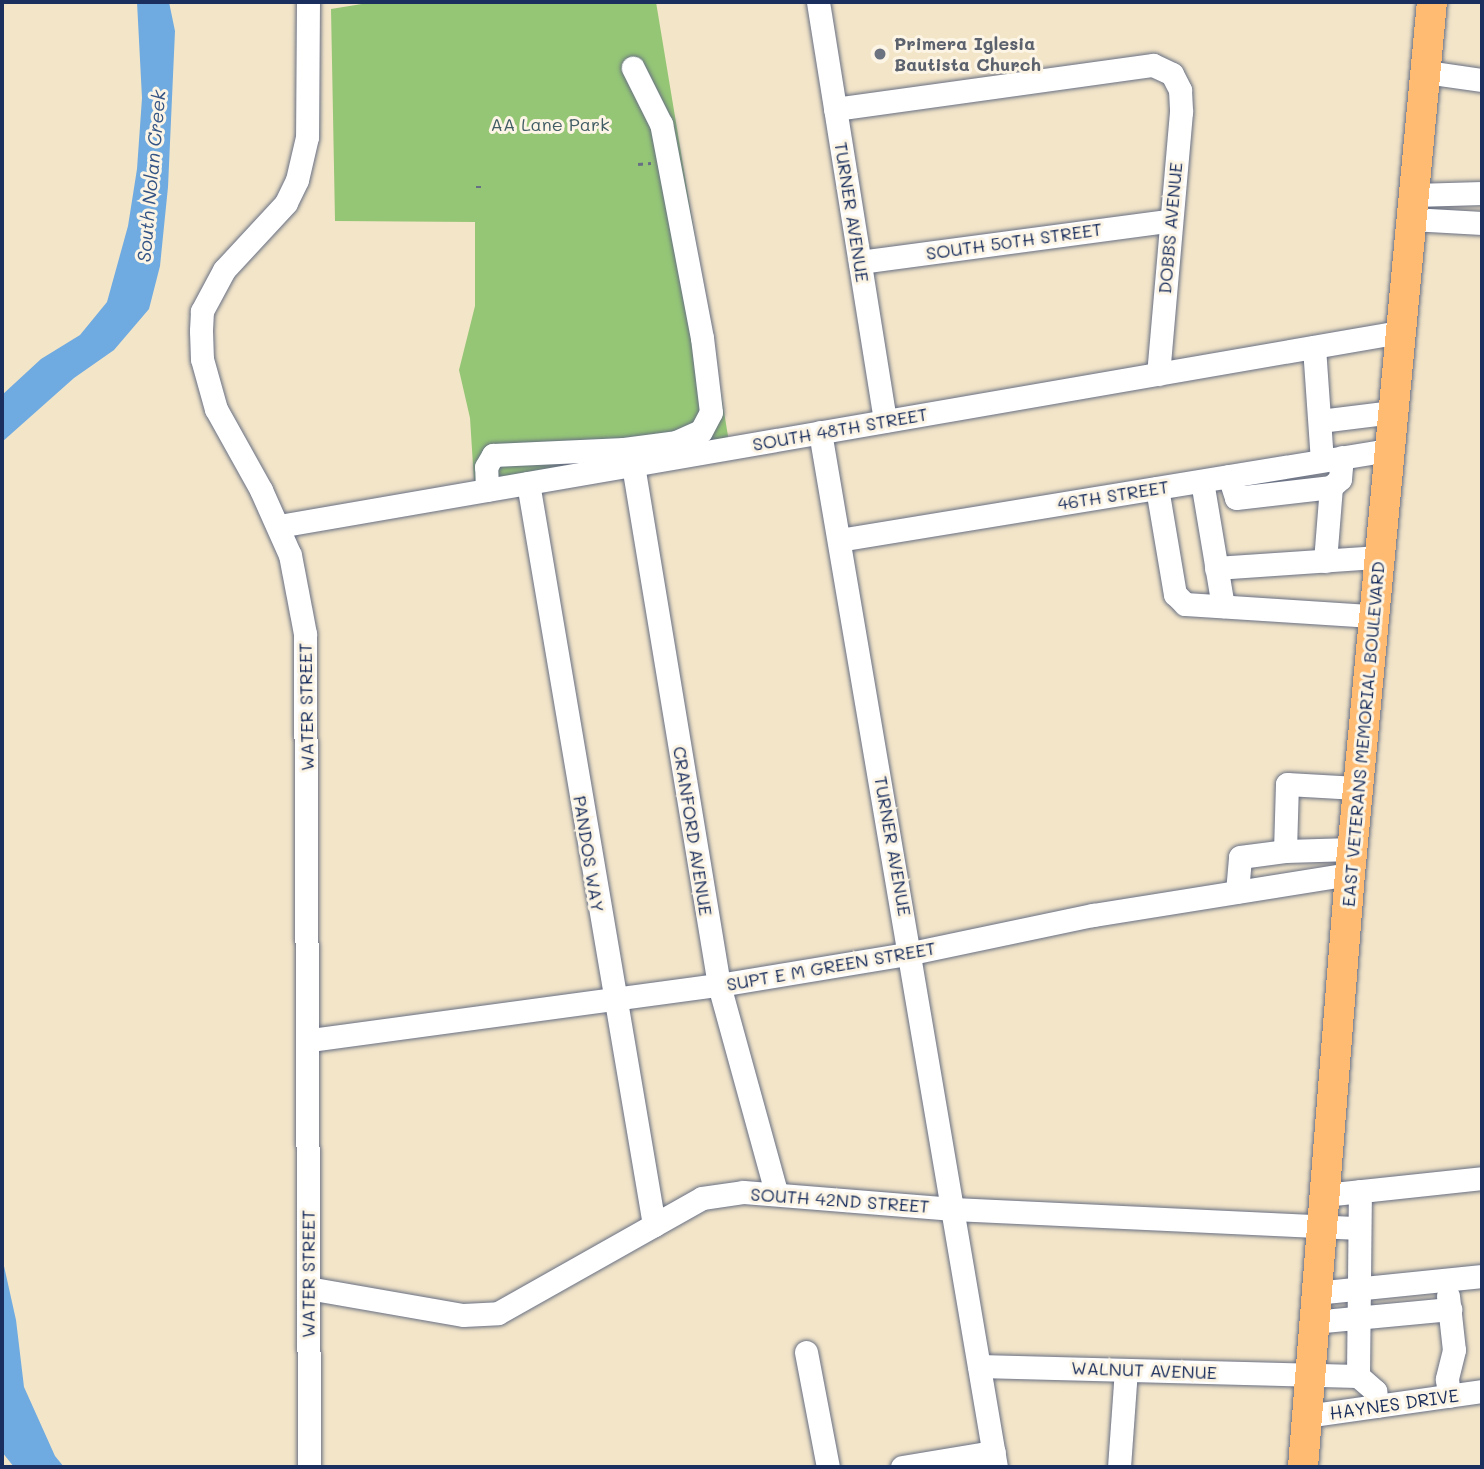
<!DOCTYPE html>
<html>
<head>
<meta charset="utf-8">
<style>
	body { margin:0 }
	#map { position:relative; width:1484px; height:1469px; overflow:hidden; background:#f3e5c8; font-family:Mali,sans-serif }
	div>[style] { position:absolute }
	[style*='--x'] { left:calc(var(--x)*1px); top:calc(var(--y)*1px); width:calc(var(--w)*1px); rotate:calc(var(--a)*1deg) }
	.green>* { inset:0; background:#95c676 }
	.water>* { inset:0; background:#6faae0 }
	.path>* { height:2.5px; margin-top:-1.25px; transform-origin:0; background:repeating-linear-gradient(90deg,#676f83 0 5px,transparent 0 10px) }
	.roads { filter:drop-shadow(0 0 2px #676f83) drop-shadow(0 0 2px #676f83) }
	.minor>* { height:23px; margin:-11.5px; padding:0 11.5px; transform-origin:11.5px; border-radius:11.5px; background:#fff }
	.major>* { height:30px; margin:-15px; padding:0 15px; transform-origin:15px; border-radius:15px; background:#febb71 }
	.dots>* { width:19px; height:19px; translate:-50% -50%; box-sizing:border-box; border:4px solid #fcf5e5; border-radius:50% }
	span { translate:-50% -50%; white-space:nowrap; text-align:center; line-height:1.15; -webkit-text-stroke:6px #fcf5e5; paint-order:stroke }
	.worship-label { font-size:18px; color:#5b616d; font-weight:700 }
	.left { translate:0 -50%; text-align:left }
	.park-label { font-size:18px; color:#405c65 }
	.street-label { font-size:18px; color:#1b2f5e }
	.water-label { font-size:19px; color:#345485; font-style:italic }
	.frame { position:absolute; inset:0; border:4px solid #1b2f5e; pointer-events:none }
</style>
</head>
<body>
<div id="map">
	<div class="green">
		<div style="clip-path:polygon(374px 2px,656px 2px,730px 448px,474px 481px,470px 418px,459px 370px,475px 306px,475px 222px,335px 221px,331px 9px)"></div>
	</div>
	<div class="water">
		<div style="clip-path:polygon(137px 2px,169px 2px,175px 31px,168px 187px,160px 266px,149px 309px,114px 350px,74px 378px,2px 442px,2px 395px,41px 359px,80px 335px,107px 302px,128px 226px,137px 169px,142px 98px)"></div>
		<div style="clip-path:polygon(2px 1257px,16px 1320px,24px 1387px,55px 1456px,64px 1467px,14px 1467px,2px 1452px)"></div>
	</div>
	<div class="path">
		<div style="--x:638;--y:164;--w:13;--a:-4"></div>
		<div style="--x:476;--y:187;--w:9;--a:0"></div>
	</div>
	<div class="roads">
		<div class="minor">
			<div style="--x:308;--y:2;--w:135;--a:90.4"></div>
			<div style="--x:307;--y:137;--w:44;--a:103.1"></div>
			<div style="--x:297;--y:180;--w:25;--a:116"></div>
			<div style="--x:286;--y:203;--w:91;--a:132.8"></div>
			<div style="--x:224;--y:270;--w:47;--a:118.2"></div>
			<div style="--x:202;--y:311;--w:20;--a:93"></div>
			<div style="--x:201;--y:331;--w:28;--a:88"></div>
			<div style="--x:202;--y:359;--w:52;--a:74.4"></div>
			<div style="--x:216;--y:409;--w:93;--a:60.9"></div>
			<div style="--x:261;--y:490;--w:71;--a:66"></div>
			<div style="--x:290;--y:555;--w:80;--a:79.2"></div>
			<div style="--x:305;--y:634;--w:833;--a:89.72"></div>
			<div style="--x:818;--y:2;--w:424;--a:80.9"></div>
			<div style="--x:1426;--y:72;--w:57;--a:8.1"></div>
			<div style="--x:835;--y:109;--w:321;--a:-7.9"></div>
			<div style="--x:1153;--y:65;--w:21;--a:25"></div>
			<div style="--x:1172;--y:74;--w:18;--a:63"></div>
			<div style="--x:1180;--y:90;--w:22;--a:87"></div>
			<div style="--x:1181;--y:112;--w:263;--a:95"></div>
			<div style="--x:1414;--y:195;--w:68;--a:-1.7"></div>
			<div style="--x:1411;--y:219;--w:71;--a:3.2"></div>
			<div style="--x:860;--y:262;--w:312;--a:-7.6"></div>
			<div style="--x:1314;--y:347;--w:113;--a:86"></div>
			<div style="--x:1320;--y:421;--w:73;--a:-7.1"></div>
			<div style="--x:820;--y:432;--w:1050;--a:80.35"></div>
			<div style="--x:633;--y:465;--w:527;--a:80.61"></div>
			<div style="--x:719;--y:985;--w:215;--a:74.6"></div>
			<div style="--x:1229;--y:476;--w:23;--a:72"></div>
			<div style="--x:1236;--y:498;--w:96;--a:-6.6"></div>
			<div style="--x:1331;--y:487;--w:12;--a:-42"></div>
			<div style="--x:1340;--y:479;--w:22;--a:-85"></div>
			<div style="--x:1202;--y:481;--w:127;--a:80.5"></div>
			<div style="--x:528;--y:483;--w:753;--a:80.36"></div>
			<div style="--x:1157;--y:488;--w:108;--a:80.4"></div>
			<div style="--x:1175;--y:594;--w:14;--a:45"></div>
			<div style="--x:1185;--y:604;--w:188;--a:3.7"></div>
			<div style="--x:487;--y:490;--w:23;--a:-92"></div>
			<div style="--x:486;--y:467;--w:14;--a:-60"></div>
			<div style="--x:493;--y:455;--w:131;--a:-2.6"></div>
			<div style="--x:624;--y:449;--w:52;--a:-7.7"></div>
			<div style="--x:676;--y:442;--w:27;--a:-24"></div>
			<div style="--x:701;--y:431;--w:21;--a:-62"></div>
			<div style="--x:711;--y:412;--w:75;--a:-96.9"></div>
			<div style="--x:702;--y:338;--w:218;--a:-100.8"></div>
			<div style="--x:661;--y:124;--w:63;--a:-116.6"></div>
			<div style="--x:279;--y:526;--w:1138;--a:-9.82"></div>
			<div style="--x:839;--y:540;--w:556;--a:-9.31"></div>
			<div style="--x:1325;--y:561;--w:74;--a:-85.4"></div>
			<div style="--x:1216;--y:568;--w:163;--a:-3.9"></div>
			<div style="--x:1352;--y:849;--w:67;--a:178.3"></div>
			<div style="--x:1285;--y:851;--w:67;--a:-88.3"></div>
			<div style="--x:1287;--y:784;--w:70;--a:3.3"></div>
			<div style="--x:1237;--y:892;--w:35;--a:-85"></div>
			<div style="--x:1240;--y:857;--w:45;--a:-7.6"></div>
			<div style="--x:310;--y:1040;--w:413;--a:-7.7"></div>
			<div style="--x:719;--y:985;--w:196;--a:-9.4"></div>
			<div style="--x:912;--y:953;--w:185;--a:-11.9"></div>
			<div style="--x:1093;--y:915;--w:260;--a:-9.1"></div>
			<div style="--x:1324;--y:1195;--w:159;--a:-6.1"></div>
			<div style="--x:308;--y:1288;--w:157;--a:9.9"></div>
			<div style="--x:463;--y:1315;--w:35;--a:-3"></div>
			<div style="--x:498;--y:1313;--w:234;--a:-29.4"></div>
			<div style="--x:702;--y:1198;--w:41;--a:-8.3"></div>
			<div style="--x:743;--y:1192;--w:212;--a:4.6"></div>
			<div style="--x:954;--y:1209;--w:405;--a:2.7"></div>
			<div style="--x:1315;--y:1293;--w:168;--a:-5.8"></div>
			<div style="--x:1448;--y:1296;--w:54;--a:83.7"></div>
			<div style="--x:1454;--y:1350;--w:30;--a:104"></div>
			<div style="--x:1447;--y:1379;--w:17;--a:83"></div>
			<div style="--x:1313;--y:1322;--w:138;--a:-5.4"></div>
			<div style="--x:806;--y:1352;--w:117;--a:79.2"></div>
			<div style="--x:979;--y:1366;--w:379;--a:1.5"></div>
			<div style="--x:1358;--y:1376;--w:23;--a:41"></div>
			<div style="--x:1375;--y:1391;--w:15;--a:82"></div>
			<div style="--x:1358;--y:1376;--w:185;--a:-89.4"></div>
			<div style="--x:1306;--y:1416;--w:178;--a:-8.1"></div>
			<div style="--x:902;--y:1467;--w:93;--a:-9.3"></div>
			<div style="--x:1119;--y:1467;--w:97;--a:-85.9"></div>
		</div>
		<div class="major">
			<div style="--x:1303;--y:1467;--w:595;--a:-85.47"></div>
			<div style="--x:1350;--y:874;--w:876;--a:-84.63"></div>
		</div>
	</div>
	<div class="dots">
		<div style="left:880px;top:54px;background:#6b7280"></div>
	</div>
	<div class="worship-label">
		<span class="left" style="left:894px;top:54px">Primera Iglesia<br>Bautista Church</span>
	</div>
	<div class="park-label">
		<span style="left:550px;top:124px">AA Lane Park</span>
	</div>
	<div class="street-label">
		<span style="left:852px;top:212px;rotate:81deg">TURNER AVENUE</span>
		<span style="left:1170px;top:228px;rotate:-85deg">DOBBS AVENUE</span>
		<span style="left:1014px;top:241px;rotate:-8deg">SOUTH 50TH STREET</span>
		<span style="left:840px;top:429px;rotate:-10deg">SOUTH 48TH STREET</span>
		<span style="left:1113px;top:495px;rotate:-9deg">46TH STREET</span>
		<span style="left:306px;top:707px;rotate:-91deg">WATER STREET</span>
		<span style="left:1363px;top:734px;rotate:-85deg">EAST VETERANS MEMORIAL BOULEVARD</span>
		<span style="left:693px;top:831px;rotate:81deg">CRANFORD AVENUE</span>
		<span style="left:893px;top:846px;rotate:80deg">TURNER AVENUE</span>
		<span style="left:589px;top:854px;rotate:81deg">PANDOS WAY</span>
		<span style="left:831px;top:966px;rotate:-10deg">SUPT E M GREEN STREET</span>
		<span style="left:840px;top:1200px;rotate:4deg">SOUTH 42ND STREET</span>
		<span style="left:308px;top:1274px;rotate:-90deg">WATER STREET</span>
		<span style="left:1144px;top:1370px;rotate:2deg">WALNUT AVENUE</span>
		<span style="left:1394px;top:1404px;rotate:-8deg">HAYNES DRIVE</span>
	</div>
	<div class="water-label">
		<span style="left:151px;top:176px;rotate:-85deg">South Nolan Creek</span>
	</div>
	<div class="frame"></div>
</div>
</body>
</html>
